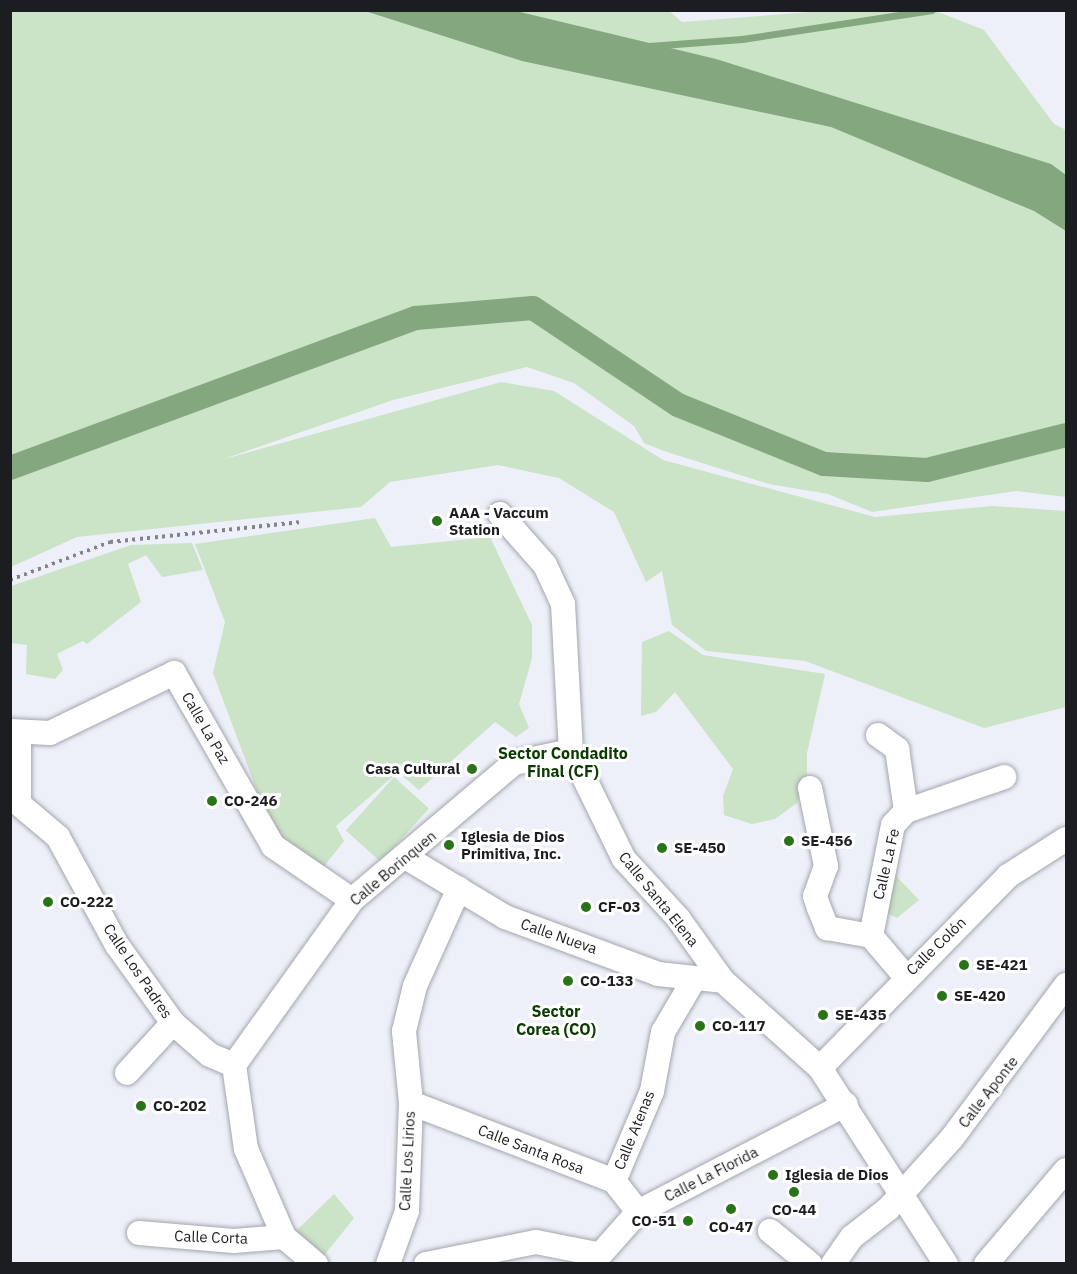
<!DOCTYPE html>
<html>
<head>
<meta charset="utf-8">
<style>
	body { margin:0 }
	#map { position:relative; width:1077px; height:1274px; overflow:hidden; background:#edf0f8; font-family:"IBM Plex Sans",sans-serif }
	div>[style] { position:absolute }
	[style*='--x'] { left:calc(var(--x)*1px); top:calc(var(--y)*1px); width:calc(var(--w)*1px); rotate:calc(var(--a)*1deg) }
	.green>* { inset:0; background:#cbe3c6; transform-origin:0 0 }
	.water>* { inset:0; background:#85a77f }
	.stream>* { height:7px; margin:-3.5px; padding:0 3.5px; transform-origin:3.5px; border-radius:3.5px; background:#85a77f }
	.canal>* { height:24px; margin:-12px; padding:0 12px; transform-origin:12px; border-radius:12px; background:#85a77f }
	.path>* { height:4px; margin-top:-2px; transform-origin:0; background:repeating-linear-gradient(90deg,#82848a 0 3px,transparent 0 7.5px) }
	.roads { filter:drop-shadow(0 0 2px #a3a6ae) drop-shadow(0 0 2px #a3a6ae) }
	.street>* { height:24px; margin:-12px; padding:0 12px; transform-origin:12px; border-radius:12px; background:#fff }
	.dots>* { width:16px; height:16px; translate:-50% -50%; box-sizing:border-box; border:3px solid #fff; border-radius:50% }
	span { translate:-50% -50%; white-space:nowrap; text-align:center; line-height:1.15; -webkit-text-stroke:6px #fff; paint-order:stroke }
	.poi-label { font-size:15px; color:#1c1d20; font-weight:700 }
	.left { translate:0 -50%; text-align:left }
	.right { translate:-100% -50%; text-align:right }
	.street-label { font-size:15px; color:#1c1d20 }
	.neighbourhood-label { font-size:16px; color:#0a3b00; font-weight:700 }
	.frame { position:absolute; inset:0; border:12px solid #1c1d20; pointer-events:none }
</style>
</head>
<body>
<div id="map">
	<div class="green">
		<div style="clip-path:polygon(668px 10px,682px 22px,824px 11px,933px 10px,984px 30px,1054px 124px,1066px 130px,1066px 497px,1016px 491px,872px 512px,828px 494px,769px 484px,664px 451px,644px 443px,634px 426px,574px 383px,527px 367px,393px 400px,221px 460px,501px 382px,554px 391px,663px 460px,875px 517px,992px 506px,1066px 511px,1066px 707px,984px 728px,805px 661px,706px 651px,672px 625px,662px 571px,646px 582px,614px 512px,559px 478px,498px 465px,390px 482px,361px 507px,77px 537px,11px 567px,10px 11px)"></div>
		<div style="clip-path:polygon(375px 518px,391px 547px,490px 537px,532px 625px,532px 658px,519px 704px,529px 728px,516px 737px,495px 722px,419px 790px,398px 772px,336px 826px,344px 841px,318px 874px,276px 842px,213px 673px,225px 622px,195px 544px)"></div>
		<div style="clip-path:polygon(192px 543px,203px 570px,162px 577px,146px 555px,128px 564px,141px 602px,87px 644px,83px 641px,57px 654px,63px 670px,55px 679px,26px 674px,27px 645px,11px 643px,11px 586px,131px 545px)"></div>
		<div style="clip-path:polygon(669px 631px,703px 655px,825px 674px,807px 753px,807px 776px,797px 803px,775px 819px,752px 824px,724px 815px,723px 796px,733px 769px,675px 692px,656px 712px,641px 716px,642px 642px)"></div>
		<div style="left:394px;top:777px;width:47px;height:72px;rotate:42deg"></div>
		<div style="clip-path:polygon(894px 865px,897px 877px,919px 900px,897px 918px,885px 912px)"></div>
		<div style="clip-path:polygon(334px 1194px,354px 1218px,322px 1258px,295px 1232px)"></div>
	</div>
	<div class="water">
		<div style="clip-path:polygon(365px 11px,516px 11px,716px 59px,1051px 164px,1066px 175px,1066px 231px,1034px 211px,831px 127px,522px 61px)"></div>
	</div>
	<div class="stream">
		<div style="--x:649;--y:46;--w:93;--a:-4.3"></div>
		<div style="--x:742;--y:39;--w:192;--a:-8.7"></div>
	</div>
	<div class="canal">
		<div style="--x:10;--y:468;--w:433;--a:-20.3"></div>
		<div style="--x:416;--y:318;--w:117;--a:-4.9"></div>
		<div style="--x:533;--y:308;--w:174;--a:33.8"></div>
		<div style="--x:678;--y:405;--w:157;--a:22"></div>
		<div style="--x:824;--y:464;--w:103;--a:3.3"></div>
		<div style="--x:927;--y:470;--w:143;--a:-14.1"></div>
	</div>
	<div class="path">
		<div style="--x:10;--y:580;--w:107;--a:-20.8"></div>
		<div style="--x:110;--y:542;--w:190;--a:-6"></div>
	</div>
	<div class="roads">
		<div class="street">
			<div style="--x:500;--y:514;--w:68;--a:48.6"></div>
			<div style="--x:545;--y:565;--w:43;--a:65.2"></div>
			<div style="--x:563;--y:604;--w:147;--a:86.9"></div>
			<div style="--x:571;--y:751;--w:120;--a:63.9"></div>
			<div style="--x:624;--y:859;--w:80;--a:47.5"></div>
			<div style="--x:678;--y:918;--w:77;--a:54.5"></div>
			<div style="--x:723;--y:981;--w:130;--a:41.9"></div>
			<div style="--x:820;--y:1068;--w:233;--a:57.3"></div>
			<div style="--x:10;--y:731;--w:40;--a:2.9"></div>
			<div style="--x:50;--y:733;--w:138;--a:-25.8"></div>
			<div style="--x:174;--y:673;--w:199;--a:60.2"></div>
			<div style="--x:273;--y:846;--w:96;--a:34.4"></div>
			<div style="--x:19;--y:734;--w:70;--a:90"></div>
			<div style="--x:19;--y:804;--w:51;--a:40.2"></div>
			<div style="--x:58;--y:837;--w:123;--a:61.4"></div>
			<div style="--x:117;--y:945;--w:96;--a:54.3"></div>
			<div style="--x:173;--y:1023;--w:49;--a:40.9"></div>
			<div style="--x:210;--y:1055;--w:26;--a:23"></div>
			<div style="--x:878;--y:735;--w:24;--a:36"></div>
			<div style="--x:897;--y:749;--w:63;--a:81.7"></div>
			<div style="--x:810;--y:788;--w:80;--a:78.4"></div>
			<div style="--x:826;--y:866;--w:32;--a:110"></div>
			<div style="--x:815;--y:896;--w:13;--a:72"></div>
			<div style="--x:819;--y:908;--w:22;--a:68"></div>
			<div style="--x:827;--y:928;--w:45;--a:10.3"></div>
			<div style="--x:407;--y:858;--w:114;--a:31"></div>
			<div style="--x:505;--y:917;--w:163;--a:20.4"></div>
			<div style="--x:658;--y:974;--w:65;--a:6.1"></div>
			<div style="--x:905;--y:976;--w:52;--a:-130.4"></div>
			<div style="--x:871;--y:936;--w:113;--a:-78.8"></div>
			<div style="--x:893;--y:825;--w:19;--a:-47"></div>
			<div style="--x:906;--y:811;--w:104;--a:-19.1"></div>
			<div style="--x:234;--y:1065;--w:203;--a:-54.4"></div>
			<div style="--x:352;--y:900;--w:212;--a:-40.2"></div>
			<div style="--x:514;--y:763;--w:58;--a:-11.9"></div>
			<div style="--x:234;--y:1065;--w:85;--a:81.9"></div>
			<div style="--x:246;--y:1149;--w:96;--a:66.6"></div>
			<div style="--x:284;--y:1237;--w:42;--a:40.2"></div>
			<div style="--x:820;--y:1068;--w:269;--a:-45.6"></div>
			<div style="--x:1008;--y:876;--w:69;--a:-32.5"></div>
			<div style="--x:127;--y:1073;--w:68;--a:-47.4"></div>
			<div style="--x:411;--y:1103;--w:217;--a:21"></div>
			<div style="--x:614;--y:1181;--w:39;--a:52"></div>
			<div style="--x:614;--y:1181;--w:98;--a:-67.1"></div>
			<div style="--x:652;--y:1091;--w:60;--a:-79.4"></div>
			<div style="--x:663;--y:1032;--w:59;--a:-59.5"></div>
			<div style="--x:770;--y:1231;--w:52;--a:39.5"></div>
			<div style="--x:139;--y:1233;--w:95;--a:4.8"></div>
			<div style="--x:234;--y:1241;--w:50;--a:-4.6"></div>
			<div style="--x:388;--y:1264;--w:56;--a:-70.3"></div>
			<div style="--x:407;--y:1211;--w:108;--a:-87.9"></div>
			<div style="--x:411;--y:1103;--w:72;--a:-95.6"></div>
			<div style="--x:404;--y:1031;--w:46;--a:-76.3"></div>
			<div style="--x:415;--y:986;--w:107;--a:-65.8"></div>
			<div style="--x:426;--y:1264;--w:112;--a:-11.3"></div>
			<div style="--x:536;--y:1242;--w:62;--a:11.1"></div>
			<div style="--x:597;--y:1254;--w:10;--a:84"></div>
			<div style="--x:592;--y:1264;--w:69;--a:-48.5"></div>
			<div style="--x:638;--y:1212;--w:234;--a:-27.4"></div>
			<div style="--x:833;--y:1264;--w:33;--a:-55"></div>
			<div style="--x:852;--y:1237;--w:46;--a:-37.9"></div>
			<div style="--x:888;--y:1209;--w:96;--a:-48"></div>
			<div style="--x:952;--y:1138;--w:191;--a:-53.3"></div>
			<div style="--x:986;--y:1264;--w:123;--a:-49.6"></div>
		</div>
	</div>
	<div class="dots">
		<div style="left:437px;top:521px;background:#297418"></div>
		<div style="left:472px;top:769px;background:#297418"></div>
		<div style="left:212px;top:801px;background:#297418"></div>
		<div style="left:789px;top:841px;background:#297418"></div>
		<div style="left:449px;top:845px;background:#297418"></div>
		<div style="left:662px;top:848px;background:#297418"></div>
		<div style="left:48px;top:902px;background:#297418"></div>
		<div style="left:586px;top:907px;background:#297418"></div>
		<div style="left:964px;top:965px;background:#297418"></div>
		<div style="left:568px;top:981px;background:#297418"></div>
		<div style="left:942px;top:996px;background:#297418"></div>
		<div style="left:823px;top:1015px;background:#297418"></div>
		<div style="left:700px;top:1026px;background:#297418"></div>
		<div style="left:141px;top:1106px;background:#297418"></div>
		<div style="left:773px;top:1175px;background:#297418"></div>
		<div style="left:794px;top:1192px;background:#297418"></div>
		<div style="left:731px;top:1209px;background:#297418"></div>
		<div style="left:688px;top:1221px;background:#297418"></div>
	</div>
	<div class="poi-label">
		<span class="left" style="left:449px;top:521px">AAA - Vaccum<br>Station</span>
		<span class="right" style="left:460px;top:769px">Casa Cultural</span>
		<span class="left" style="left:224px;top:801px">CO-246</span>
		<span class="left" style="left:461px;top:845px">Iglesia de Dios<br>Primitiva, Inc.</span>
		<span class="left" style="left:801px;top:841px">SE-456</span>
		<span class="left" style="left:674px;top:848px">SE-450</span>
		<span class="left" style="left:60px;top:902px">CO-222</span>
		<span class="left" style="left:598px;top:907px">CF-03</span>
		<span class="left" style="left:976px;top:965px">SE-421</span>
		<span class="left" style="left:580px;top:981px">CO-133</span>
		<span class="left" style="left:954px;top:996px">SE-420</span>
		<span class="left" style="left:835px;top:1015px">SE-435</span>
		<span class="left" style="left:712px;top:1026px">CO-117</span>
		<span class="left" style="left:153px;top:1106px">CO-202</span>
		<span class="left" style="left:785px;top:1175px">Iglesia de Dios</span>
		<span style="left:794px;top:1210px">CO-44</span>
		<span class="right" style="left:676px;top:1221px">CO-51</span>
		<span style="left:731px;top:1227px">CO-47</span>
	</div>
	<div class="street-label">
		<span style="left:206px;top:728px;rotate:60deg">Calle La Paz</span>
		<span style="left:886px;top:864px;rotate:-77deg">Calle La Fe</span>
		<span style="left:393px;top:868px;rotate:-40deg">Calle Borinquen</span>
		<span style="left:659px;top:899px;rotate:51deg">Calle Santa Elena</span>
		<span style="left:559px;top:936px;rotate:19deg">Calle Nueva</span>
		<span style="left:936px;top:946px;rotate:-44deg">Calle Colón</span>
		<span style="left:138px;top:971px;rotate:56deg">Calle Los Padres</span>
		<span style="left:988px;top:1092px;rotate:-52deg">Calle Aponte</span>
		<span style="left:634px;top:1130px;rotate:-68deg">Calle Atenas</span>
		<span style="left:531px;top:1149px;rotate:21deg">Calle Santa Rosa</span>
		<span style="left:407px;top:1161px;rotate:-87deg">Calle Los Lirios</span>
		<span style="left:711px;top:1174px;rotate:-27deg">Calle La Florida</span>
		<span style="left:211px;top:1237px;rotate:2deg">Calle Corta</span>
	</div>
	<div class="neighbourhood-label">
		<span style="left:563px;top:762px">Sector Condadito<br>Final (CF)</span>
		<span style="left:556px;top:1020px">Sector<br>Corea (CO)</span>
	</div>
	<div class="frame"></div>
</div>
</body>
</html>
